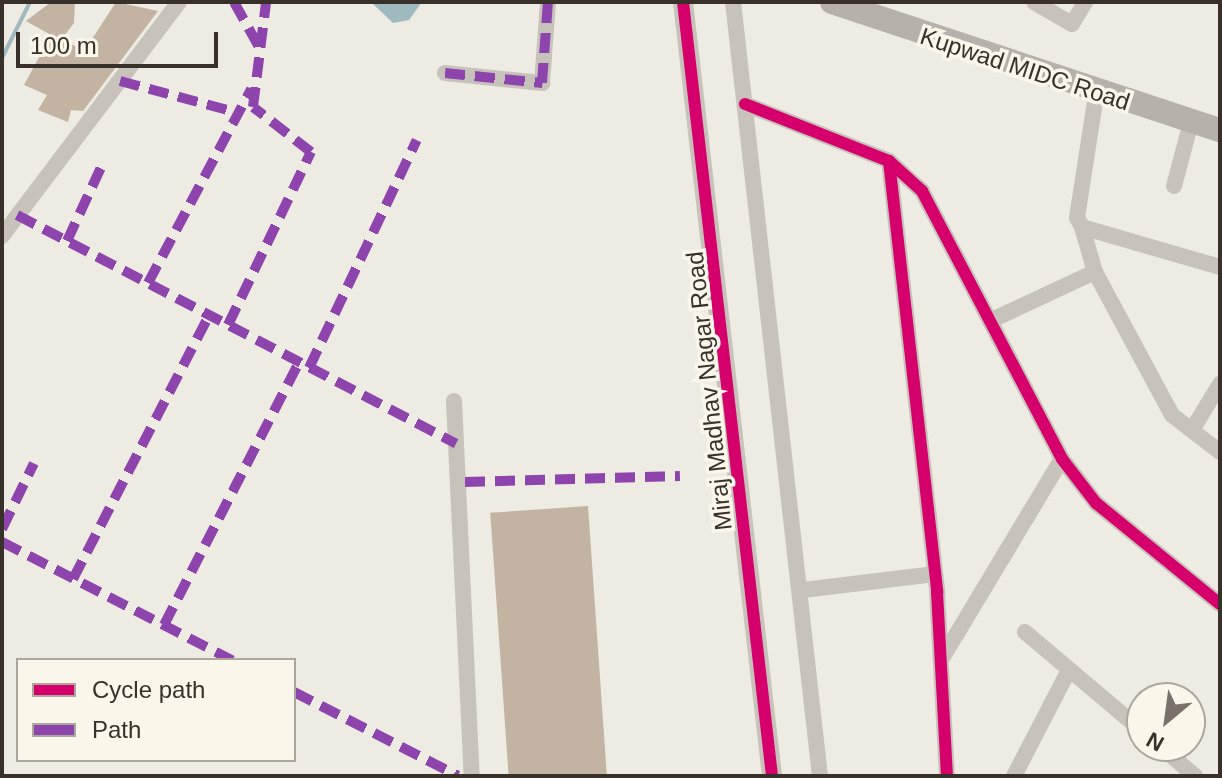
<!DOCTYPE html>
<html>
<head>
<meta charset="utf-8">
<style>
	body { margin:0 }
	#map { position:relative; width:1222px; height:778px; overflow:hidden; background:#eeebe2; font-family:Arial,sans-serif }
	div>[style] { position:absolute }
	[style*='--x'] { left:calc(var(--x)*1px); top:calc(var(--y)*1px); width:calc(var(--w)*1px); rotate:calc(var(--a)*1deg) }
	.water>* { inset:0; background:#9eb9bf }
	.stream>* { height:4px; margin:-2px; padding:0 2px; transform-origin:2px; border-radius:2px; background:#9eb9bf }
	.building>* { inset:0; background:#c2b3a3; transform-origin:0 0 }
	.minor>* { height:16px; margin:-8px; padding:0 8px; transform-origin:8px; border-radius:8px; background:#c7c3bb }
	.tertiary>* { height:20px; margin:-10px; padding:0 10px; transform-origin:10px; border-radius:10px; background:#c7c3bb }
	.primary>* { height:24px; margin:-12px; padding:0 12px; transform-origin:12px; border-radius:12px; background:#b6b1aa }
	.quiet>* { height:10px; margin-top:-5px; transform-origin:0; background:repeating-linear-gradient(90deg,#8e44ad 0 20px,transparent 0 30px) }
	.cycleway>* { height:12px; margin:-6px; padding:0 6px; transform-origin:6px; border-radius:6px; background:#d6006c }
	span { translate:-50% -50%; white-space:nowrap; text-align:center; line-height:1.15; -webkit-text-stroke:7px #faf6ea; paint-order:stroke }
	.street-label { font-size:24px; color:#383129 }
	.frame { position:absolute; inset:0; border:4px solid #383129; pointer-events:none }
	.legend { position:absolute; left:16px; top:658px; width:280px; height:104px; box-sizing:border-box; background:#faf6ea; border:2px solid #aca79d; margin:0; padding:10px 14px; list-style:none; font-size:24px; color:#383129 }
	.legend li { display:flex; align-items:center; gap:16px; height:40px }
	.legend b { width:40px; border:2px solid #aca79d }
	.north { position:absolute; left:1126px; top:682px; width:80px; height:80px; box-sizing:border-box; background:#faf6ea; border:2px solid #aca79d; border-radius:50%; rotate:209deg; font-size:22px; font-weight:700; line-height:32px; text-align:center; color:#383129 }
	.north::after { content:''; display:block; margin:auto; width:28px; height:36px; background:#78726a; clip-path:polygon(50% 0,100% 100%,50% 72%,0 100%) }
	.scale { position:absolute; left:16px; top:32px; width:202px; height:36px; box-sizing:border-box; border:4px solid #383129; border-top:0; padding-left:10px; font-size:24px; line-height:28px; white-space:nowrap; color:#383129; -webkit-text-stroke:6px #faf6ea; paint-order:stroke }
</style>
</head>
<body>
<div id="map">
	<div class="water">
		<div style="clip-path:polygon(371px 2px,422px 2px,409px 20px,393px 23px)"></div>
	</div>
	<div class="stream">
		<div style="--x:2;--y:58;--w:63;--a:-63.4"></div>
	</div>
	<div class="building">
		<div style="clip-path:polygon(51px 2px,75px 2px,74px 23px,61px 40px,85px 50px,116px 2px,158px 11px,83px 111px,71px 110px,68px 122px,38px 110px,47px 95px,24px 85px,51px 35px,26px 21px)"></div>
		<div style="left:588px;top:506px;width:271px;height:98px;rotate:86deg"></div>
	</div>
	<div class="minor">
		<div style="--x:733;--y:2;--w:779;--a:83.59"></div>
		<div style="--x:1034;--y:2;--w:44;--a:30.1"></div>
		<div style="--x:1072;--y:24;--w:26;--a:-59"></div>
		<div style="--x:445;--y:73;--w:98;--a:5.9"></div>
		<div style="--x:542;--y:83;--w:81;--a:-85.8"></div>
		<div style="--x:1096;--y:95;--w:124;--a:98.8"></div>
		<div style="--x:1077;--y:218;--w:10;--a:61"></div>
		<div style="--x:1082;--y:227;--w:144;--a:16.2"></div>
		<div style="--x:745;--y:104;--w:155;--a:21.6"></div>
		<div style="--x:889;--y:161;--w:45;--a:42.3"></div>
		<div style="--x:922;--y:191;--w:302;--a:62.4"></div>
		<div style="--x:1062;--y:459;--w:56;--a:52.3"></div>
		<div style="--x:1096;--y:503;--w:160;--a:39.2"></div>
		<div style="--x:889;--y:161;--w:434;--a:83.6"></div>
		<div style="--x:937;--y:592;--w:184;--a:86.9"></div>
		<div style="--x:1174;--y:186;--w:66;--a:-75.1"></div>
		<div style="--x:1082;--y:227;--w:47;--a:73.9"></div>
		<div style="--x:1095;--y:272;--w:162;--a:61.7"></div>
		<div style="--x:1172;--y:415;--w:61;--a:37.6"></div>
		<div style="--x:2;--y:236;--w:293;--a:-52.9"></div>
		<div style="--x:994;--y:319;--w:111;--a:-25"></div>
		<div style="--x:454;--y:401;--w:375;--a:87.3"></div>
		<div style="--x:1192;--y:430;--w:54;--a:-58.7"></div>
		<div style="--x:803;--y:590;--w:133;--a:-6.9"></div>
		<div style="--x:1025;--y:632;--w:153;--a:40.2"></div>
		<div style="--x:941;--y:660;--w:235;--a:-59"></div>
		<div style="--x:1160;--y:746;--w:46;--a:40.6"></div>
		<div style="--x:1014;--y:776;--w:119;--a:-62.6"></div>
	</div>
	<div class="tertiary">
		<div style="--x:683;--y:2;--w:779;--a:83.44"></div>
	</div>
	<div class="primary">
		<div style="--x:832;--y:2;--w:409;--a:18.3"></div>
	</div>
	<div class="quiet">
		<div style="--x:234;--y:2;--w:51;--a:60.9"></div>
		<div style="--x:445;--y:73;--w:98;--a:5.9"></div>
		<div style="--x:542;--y:83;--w:81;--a:-85.8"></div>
		<div style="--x:120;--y:81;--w:123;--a:15.1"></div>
		<div style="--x:17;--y:215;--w:495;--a:27.5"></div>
		<div style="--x:67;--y:241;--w:86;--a:-65.2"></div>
		<div style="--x:148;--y:283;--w:220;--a:-62"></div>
		<div style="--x:228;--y:325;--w:192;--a:-64.4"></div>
		<div style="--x:311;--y:152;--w:73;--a:-142.2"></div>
		<div style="--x:253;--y:107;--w:106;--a:-82.9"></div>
		<div style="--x:309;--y:368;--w:252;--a:-64.7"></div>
		<div style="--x:465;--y:482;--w:215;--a:-1.6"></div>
		<div style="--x:2;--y:529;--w:73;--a:-64.1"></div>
		<div style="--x:2;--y:542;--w:259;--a:27.2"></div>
		<div style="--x:73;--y:579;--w:297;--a:-62.7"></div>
		<div style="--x:164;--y:625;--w:296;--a:-62.8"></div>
		<div style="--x:294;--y:692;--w:184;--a:27.1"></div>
	</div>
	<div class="cycleway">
		<div style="--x:683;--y:2;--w:779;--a:83.44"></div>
		<div style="--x:745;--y:104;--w:155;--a:21.6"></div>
		<div style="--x:889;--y:161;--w:45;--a:42.3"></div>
		<div style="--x:922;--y:191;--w:302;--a:62.4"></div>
		<div style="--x:1062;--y:459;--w:56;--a:52.3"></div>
		<div style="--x:1096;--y:503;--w:160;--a:39.2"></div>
		<div style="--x:889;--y:161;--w:434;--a:83.6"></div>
		<div style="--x:937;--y:592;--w:184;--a:86.9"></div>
	</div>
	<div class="street-label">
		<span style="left:1025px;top:69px;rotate:18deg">Kupwad MIDC Road</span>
		<span style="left:709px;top:391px;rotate:-96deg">Miraj Madhav Nagar Road</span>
	</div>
	<div class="frame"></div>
	<ul class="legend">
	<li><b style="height:10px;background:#d6006c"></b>Cycle path</li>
	<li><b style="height:10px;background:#8e44ad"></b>Path</li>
	</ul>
	<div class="north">N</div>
	<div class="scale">100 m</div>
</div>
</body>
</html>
